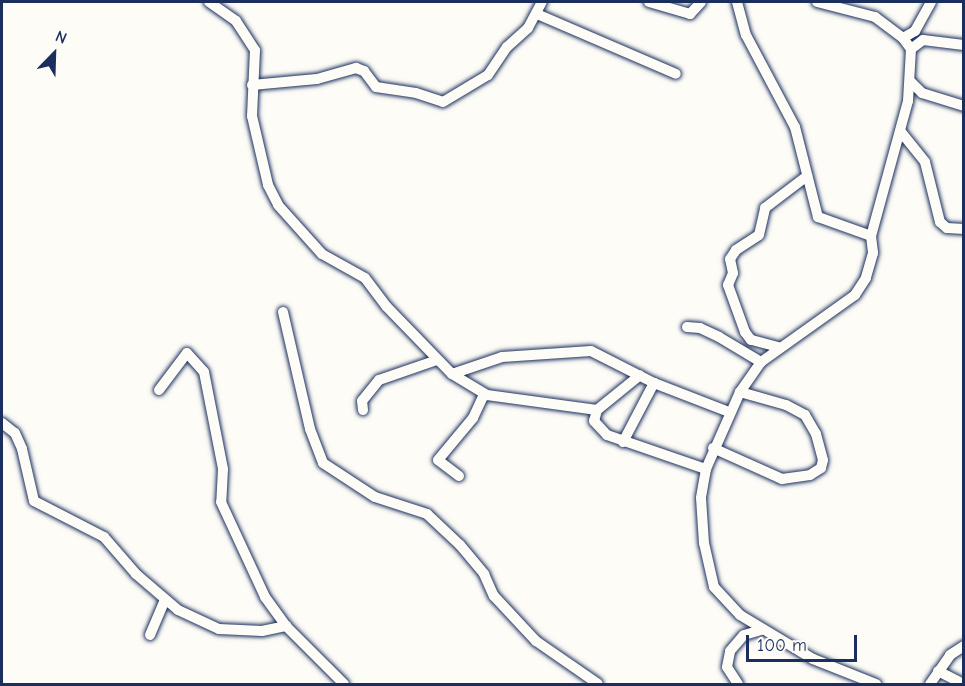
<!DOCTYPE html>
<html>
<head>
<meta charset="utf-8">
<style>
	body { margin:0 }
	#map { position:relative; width:965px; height:686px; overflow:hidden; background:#fdfcf7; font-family:"Comic Neue",sans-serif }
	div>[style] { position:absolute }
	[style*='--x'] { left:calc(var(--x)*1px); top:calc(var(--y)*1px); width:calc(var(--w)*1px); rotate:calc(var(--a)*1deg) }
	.roads { filter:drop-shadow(0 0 2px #1b2f5e) drop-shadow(0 0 2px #1b2f5e) }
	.minor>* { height:10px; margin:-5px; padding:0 5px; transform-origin:5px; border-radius:5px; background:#fdfcf7 }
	span { translate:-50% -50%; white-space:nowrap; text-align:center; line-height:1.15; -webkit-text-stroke:6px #fdfcf7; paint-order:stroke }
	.frame { position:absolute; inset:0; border:3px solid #1b2f5e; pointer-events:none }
	.north { position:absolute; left:24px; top:24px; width:60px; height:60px; -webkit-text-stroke:4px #fdfcf7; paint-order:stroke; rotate:23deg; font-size:16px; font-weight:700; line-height:24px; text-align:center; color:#1b2f5e }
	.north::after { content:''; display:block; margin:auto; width:21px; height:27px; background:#1b2f5e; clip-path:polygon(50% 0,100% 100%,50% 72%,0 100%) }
	.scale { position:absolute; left:746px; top:635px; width:111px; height:27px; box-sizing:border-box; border:3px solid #1b2f5e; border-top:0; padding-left:8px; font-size:18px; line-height:21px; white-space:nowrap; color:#1b2f5e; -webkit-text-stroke:4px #fdfcf7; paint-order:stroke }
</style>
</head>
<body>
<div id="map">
	<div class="roads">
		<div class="minor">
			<div style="--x:209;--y:2;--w:33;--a:35"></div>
			<div style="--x:236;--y:21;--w:35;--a:57"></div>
			<div style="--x:255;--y:50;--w:66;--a:92.6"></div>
			<div style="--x:252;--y:116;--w:71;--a:76.9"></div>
			<div style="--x:268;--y:185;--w:22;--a:63"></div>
			<div style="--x:278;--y:205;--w:66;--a:48.1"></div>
			<div style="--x:322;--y:254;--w:49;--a:29.2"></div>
			<div style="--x:365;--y:278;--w:36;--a:53"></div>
			<div style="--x:387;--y:307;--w:93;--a:45.9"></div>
			<div style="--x:452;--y:374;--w:41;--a:31"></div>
			<div style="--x:487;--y:395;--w:111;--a:7.8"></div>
			<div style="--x:597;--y:410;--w:55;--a:-39.1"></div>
			<div style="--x:649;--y:2;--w:43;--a:16.3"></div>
			<div style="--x:690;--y:14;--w:16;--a:-47"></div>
			<div style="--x:737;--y:2;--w:34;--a:75"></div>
			<div style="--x:746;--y:35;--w:104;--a:62"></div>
			<div style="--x:795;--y:127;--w:93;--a:75.7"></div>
			<div style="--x:818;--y:217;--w:56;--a:19.7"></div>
			<div style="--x:817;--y:2;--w:60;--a:14.5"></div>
			<div style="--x:875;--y:17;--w:35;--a:37"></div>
			<div style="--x:903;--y:38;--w:14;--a:54"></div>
			<div style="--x:911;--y:49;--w:52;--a:93.3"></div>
			<div style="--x:908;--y:101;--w:140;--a:105.3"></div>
			<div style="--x:871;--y:236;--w:17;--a:83"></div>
			<div style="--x:873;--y:253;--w:26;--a:106"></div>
			<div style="--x:866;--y:278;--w:20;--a:123"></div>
			<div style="--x:855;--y:295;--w:115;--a:144.5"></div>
			<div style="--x:761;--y:362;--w:37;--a:125"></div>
			<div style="--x:740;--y:392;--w:84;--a:113.8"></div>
			<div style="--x:706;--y:469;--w:29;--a:100"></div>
			<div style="--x:701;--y:498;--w:45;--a:86.2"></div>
			<div style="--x:704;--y:543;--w:45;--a:77.2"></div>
			<div style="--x:714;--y:587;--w:38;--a:47"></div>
			<div style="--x:740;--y:615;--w:85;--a:31.1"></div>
			<div style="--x:813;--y:659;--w:68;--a:21.6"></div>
			<div style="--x:537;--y:14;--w:151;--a:23.3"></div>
			<div style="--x:903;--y:38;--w:14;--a:-30"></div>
			<div style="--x:915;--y:31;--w:33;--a:-61"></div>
			<div style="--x:911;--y:49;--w:15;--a:-37"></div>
			<div style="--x:923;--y:40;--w:41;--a:7"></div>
			<div style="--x:911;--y:82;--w:16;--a:45"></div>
			<div style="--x:922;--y:93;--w:44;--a:17.2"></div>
			<div style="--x:252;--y:85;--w:65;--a:-5.3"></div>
			<div style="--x:317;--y:79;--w:41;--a:-15.8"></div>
			<div style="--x:356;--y:68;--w:9;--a:21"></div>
			<div style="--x:364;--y:71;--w:20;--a:53"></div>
			<div style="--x:376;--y:87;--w:40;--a:8.5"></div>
			<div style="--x:416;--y:93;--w:28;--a:18"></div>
			<div style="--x:443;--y:102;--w:52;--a:-31"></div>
			<div style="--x:488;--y:75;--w:34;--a:-56"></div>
			<div style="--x:507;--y:47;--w:28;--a:-42"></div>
			<div style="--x:528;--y:28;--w:30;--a:-62"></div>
			<div style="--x:901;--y:132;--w:38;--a:51"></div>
			<div style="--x:925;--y:162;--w:62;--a:76"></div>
			<div style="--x:940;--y:222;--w:9;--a:41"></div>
			<div style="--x:947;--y:228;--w:17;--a:3"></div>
			<div style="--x:283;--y:312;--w:120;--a:77"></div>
			<div style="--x:310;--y:429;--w:36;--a:69"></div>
			<div style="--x:323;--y:463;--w:62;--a:33.2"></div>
			<div style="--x:375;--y:497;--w:55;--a:18.1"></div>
			<div style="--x:427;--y:514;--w:45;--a:43.2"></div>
			<div style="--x:460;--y:545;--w:38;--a:50"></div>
			<div style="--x:484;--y:574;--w:24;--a:66"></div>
			<div style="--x:494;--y:596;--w:62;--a:47"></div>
			<div style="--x:536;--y:641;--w:75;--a:34.7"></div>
			<div style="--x:687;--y:327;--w:13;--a:4"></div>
			<div style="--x:700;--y:328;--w:21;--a:25"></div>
			<div style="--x:719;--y:337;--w:49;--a:30.8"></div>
			<div style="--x:778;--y:347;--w:28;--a:-165"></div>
			<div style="--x:751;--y:340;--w:10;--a:-127"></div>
			<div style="--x:745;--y:332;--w:50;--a:-109.9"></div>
			<div style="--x:728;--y:285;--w:13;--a:-67"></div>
			<div style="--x:733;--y:273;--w:14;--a:-102"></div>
			<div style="--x:730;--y:259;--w:11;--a:-56"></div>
			<div style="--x:736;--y:250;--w:27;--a:-33"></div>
			<div style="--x:759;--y:235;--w:28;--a:-77"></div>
			<div style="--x:765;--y:208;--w:53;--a:-37.3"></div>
			<div style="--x:452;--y:374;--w:53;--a:-18.8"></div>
			<div style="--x:502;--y:357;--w:89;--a:-3.9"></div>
			<div style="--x:591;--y:351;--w:71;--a:26.9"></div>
			<div style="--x:654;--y:383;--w:80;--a:21.1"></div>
			<div style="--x:159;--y:390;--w:46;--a:-52.9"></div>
			<div style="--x:187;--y:353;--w:25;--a:48"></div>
			<div style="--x:204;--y:372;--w:99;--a:78.9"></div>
			<div style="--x:223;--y:469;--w:33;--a:93"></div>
			<div style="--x:221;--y:502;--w:105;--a:65.1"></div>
			<div style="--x:265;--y:597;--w:36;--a:54"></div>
			<div style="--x:286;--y:626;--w:82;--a:45"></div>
			<div style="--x:363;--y:410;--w:9;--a:-96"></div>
			<div style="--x:362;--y:401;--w:27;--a:-51"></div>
			<div style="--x:379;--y:380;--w:61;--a:-19"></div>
			<div style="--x:597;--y:410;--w:11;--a:105"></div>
			<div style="--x:594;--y:421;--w:19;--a:47"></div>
			<div style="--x:607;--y:435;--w:105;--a:19"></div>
			<div style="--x:2;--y:423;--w:16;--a:38"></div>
			<div style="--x:15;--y:433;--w:17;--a:66"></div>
			<div style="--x:22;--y:449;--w:53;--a:77"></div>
			<div style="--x:34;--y:501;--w:79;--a:27.2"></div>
			<div style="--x:104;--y:537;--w:49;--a:49.1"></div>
			<div style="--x:136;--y:574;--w:55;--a:40.6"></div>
			<div style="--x:178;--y:610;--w:45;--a:24.9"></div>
			<div style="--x:219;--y:629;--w:43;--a:2.7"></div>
			<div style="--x:262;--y:631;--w:25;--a:-12"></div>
			<div style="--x:623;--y:442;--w:67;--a:-62.3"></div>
			<div style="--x:713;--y:448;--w:76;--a:24.2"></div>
			<div style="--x:782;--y:479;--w:28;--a:-8"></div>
			<div style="--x:810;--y:475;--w:13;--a:-32"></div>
			<div style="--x:821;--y:468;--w:8;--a:-76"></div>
			<div style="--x:823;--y:460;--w:27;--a:-105"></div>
			<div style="--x:816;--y:434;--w:22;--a:-120"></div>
			<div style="--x:805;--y:415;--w:21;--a:-152"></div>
			<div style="--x:786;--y:405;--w:48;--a:-164.2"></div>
			<div style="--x:459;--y:476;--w:26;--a:-143"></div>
			<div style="--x:438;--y:460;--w:55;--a:-50.2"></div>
			<div style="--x:473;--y:418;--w:26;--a:-65"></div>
			<div style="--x:150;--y:635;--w:38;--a:-67"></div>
			<div style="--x:938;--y:671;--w:28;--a:27"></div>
			<div style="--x:738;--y:684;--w:20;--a:-123"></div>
			<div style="--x:727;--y:667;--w:16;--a:-79"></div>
			<div style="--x:730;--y:651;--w:21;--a:-49"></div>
			<div style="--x:744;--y:635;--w:18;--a:-16"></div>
			<div style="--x:930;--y:684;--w:35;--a:-55"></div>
			<div style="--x:950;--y:655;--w:17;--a:-33"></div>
		</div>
	</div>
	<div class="frame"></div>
	<div class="north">N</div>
	<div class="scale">100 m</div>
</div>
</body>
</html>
